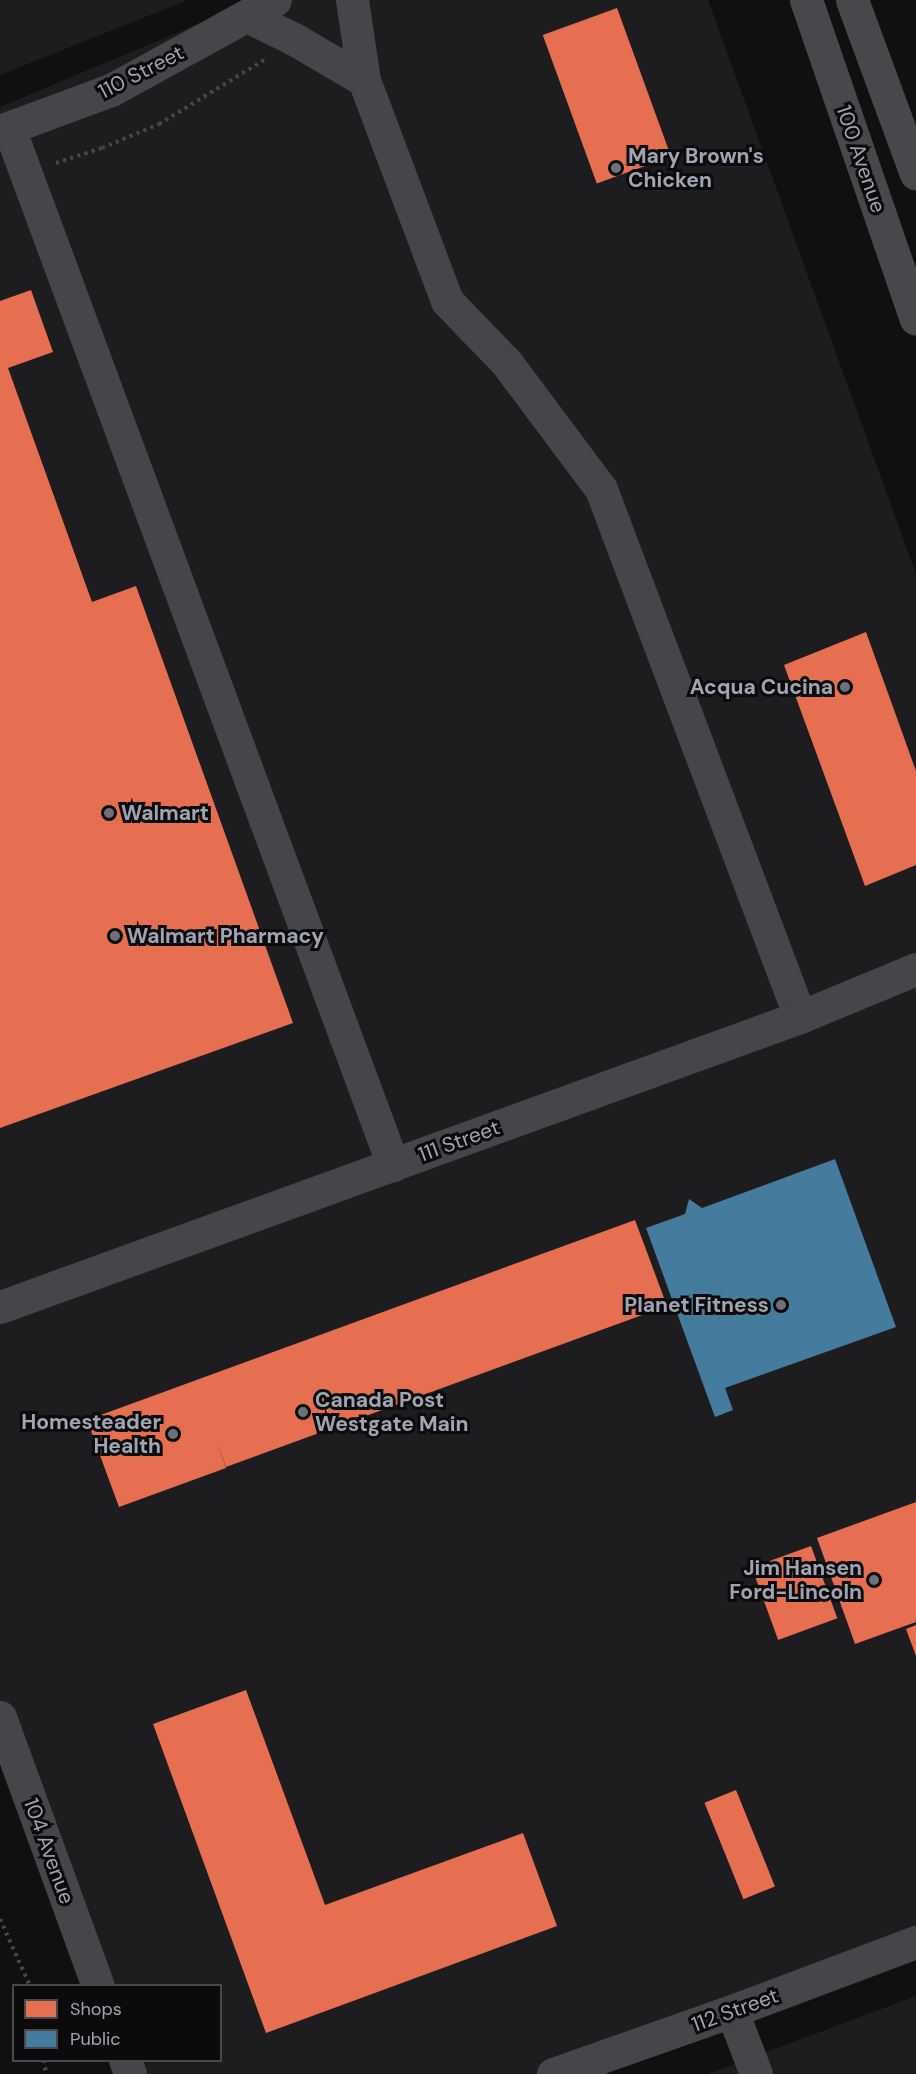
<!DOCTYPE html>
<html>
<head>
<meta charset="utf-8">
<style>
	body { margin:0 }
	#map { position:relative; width:916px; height:2074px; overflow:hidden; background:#101011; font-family:"DM Sans",sans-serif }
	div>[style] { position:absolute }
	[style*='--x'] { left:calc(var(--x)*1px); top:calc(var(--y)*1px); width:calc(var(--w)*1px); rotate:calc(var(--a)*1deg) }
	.built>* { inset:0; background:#1d1d1f }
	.shops>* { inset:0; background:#e76f51; transform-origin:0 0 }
	.public>* { inset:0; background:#457b9d }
	.path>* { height:4px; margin-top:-2px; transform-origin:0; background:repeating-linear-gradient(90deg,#46474b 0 3px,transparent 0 7.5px) }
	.minor>* { height:33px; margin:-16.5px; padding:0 16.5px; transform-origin:16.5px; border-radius:16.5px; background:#454649 }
	.major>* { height:33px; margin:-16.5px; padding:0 16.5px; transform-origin:16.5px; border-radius:16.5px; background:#47484b }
	.dots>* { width:16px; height:16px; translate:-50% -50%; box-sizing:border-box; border:3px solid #0b0b0c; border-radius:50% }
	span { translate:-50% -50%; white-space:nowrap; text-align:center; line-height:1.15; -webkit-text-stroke:6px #0b0b0c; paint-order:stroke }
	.street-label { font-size:21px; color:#a1a5b3 }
	.poi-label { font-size:21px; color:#a1a5b3; font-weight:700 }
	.left { translate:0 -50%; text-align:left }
	.right { translate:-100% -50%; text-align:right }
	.legend { position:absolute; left:12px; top:1984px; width:210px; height:78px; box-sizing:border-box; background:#0b0b0c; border:2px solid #47494f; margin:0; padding:8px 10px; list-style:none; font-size:18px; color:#a1a5b3 }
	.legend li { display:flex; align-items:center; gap:12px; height:30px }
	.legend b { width:30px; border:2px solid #47494f }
</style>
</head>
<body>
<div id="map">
	<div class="built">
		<div style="clip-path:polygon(0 0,188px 0,0 75px)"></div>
		<div style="clip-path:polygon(255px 0,708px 0,916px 574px,916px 1940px,542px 2074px,130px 2074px,125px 2061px,220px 2060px,220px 1986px,98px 1985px,0 1717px,0 107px)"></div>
		<div style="clip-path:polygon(916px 1996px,916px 2074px,708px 2074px)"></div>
	</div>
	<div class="shops">
		<div style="left:617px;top:8px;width:158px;height:79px;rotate:70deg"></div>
		<div style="clip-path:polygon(31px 290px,53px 352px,8px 368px,92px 602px,136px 586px,293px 1023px,0 1128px,0 301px)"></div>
		<div style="clip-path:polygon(866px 632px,916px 771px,916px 865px,865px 886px,784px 665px)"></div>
		<div style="clip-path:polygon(635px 1220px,667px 1306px,226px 1467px,216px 1439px,226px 1468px,119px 1507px,87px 1420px)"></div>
		<div style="clip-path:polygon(916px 1502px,916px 1622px,855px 1644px,817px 1538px)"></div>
		<div style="left:811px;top:1546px;width:77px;height:63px;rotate:70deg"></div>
		<div style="clip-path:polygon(916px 1625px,916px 1656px,906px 1629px)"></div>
		<div style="clip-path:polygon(246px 1690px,325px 1905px,523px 1833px,557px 1926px,266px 2033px,153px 1724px)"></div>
		<div style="left:736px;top:1790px;width:104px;height:34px;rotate:68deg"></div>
	</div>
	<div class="public">
		<div style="clip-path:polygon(835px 1159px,896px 1327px,725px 1388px,733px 1410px,715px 1417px,646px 1228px,685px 1214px,689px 1199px,702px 1208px)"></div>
	</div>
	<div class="path">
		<div style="--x:56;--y:163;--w:48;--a:-18.1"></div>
		<div style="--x:102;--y:148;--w:62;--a:-22.8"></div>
		<div style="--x:159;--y:124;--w:125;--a:-31.3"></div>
		<div style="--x:0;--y:1919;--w:73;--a:65.9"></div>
		<div style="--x:44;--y:2060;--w:14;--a:82"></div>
	</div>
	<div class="minor">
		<div style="--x:352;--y:0;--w:81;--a:81.5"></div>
		<div style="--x:364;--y:80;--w:236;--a:69.4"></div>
		<div style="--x:447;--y:301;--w:85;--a:46"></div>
		<div style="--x:506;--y:362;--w:159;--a:53.2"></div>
		<div style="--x:601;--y:489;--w:564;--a:69.35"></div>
		<div style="--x:249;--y:17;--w:50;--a:26.1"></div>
		<div style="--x:294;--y:39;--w:81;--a:30.4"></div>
		<div style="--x:9;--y:128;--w:1106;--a:69.68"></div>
		<div style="--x:0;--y:131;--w:118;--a:-20.3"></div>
		<div style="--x:111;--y:90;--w:187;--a:-28.8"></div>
		<div style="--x:0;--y:1307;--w:851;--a:-19.93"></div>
		<div style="--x:800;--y:1017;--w:126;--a:-22.5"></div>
		<div style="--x:0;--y:1717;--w:286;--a:70"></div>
		<div style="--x:732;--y:2011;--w:67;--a:69.1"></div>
		<div style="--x:125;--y:2060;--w:15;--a:70"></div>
		<div style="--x:553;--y:2074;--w:190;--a:-19.4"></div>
		<div style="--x:732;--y:2011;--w:197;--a:-20.6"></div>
	</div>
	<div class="major">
		<div style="--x:806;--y:0;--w:337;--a:71"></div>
		<div style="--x:852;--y:0;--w:185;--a:69.8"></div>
	</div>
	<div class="dots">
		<div style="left:616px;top:168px;background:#6e717a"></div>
		<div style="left:845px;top:687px;background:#6e717a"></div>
		<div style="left:109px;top:813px;background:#6e717a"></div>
		<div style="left:115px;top:936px;background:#6e717a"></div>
		<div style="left:781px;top:1305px;background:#6e717a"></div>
		<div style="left:303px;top:1412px;background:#6e717a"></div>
		<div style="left:173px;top:1434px;background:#6e717a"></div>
		<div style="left:874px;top:1580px;background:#6e717a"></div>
	</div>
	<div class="street-label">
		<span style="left:141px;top:72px;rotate:-27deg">110 Street</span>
		<span style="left:861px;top:159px;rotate:71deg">100 Avenue</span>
		<span style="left:459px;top:1141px;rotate:-20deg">111 Street</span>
		<span style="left:49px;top:1851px;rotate:70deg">104 Avenue</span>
		<span style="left:735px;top:2010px;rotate:-20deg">112 Street</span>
	</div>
	<div class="poi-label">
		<span class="left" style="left:628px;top:168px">Mary Brown's<br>Chicken</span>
		<span class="right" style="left:833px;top:687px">Acqua Cucina</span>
		<span class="left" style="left:121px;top:813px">Walmart</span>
		<span class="left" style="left:127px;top:936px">Walmart Pharmacy</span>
		<span class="right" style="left:769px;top:1305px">Planet Fitness</span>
		<span class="left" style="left:315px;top:1412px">Canada Post<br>Westgate Main</span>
		<span class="right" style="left:161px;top:1434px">Homesteader<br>Health</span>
		<span class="right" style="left:862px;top:1580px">Jim Hansen<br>Ford-Lincoln</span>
	</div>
	<ul class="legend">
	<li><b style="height:16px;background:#e76f51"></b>Shops</li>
	<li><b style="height:16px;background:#457b9d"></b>Public</li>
	</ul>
</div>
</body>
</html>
